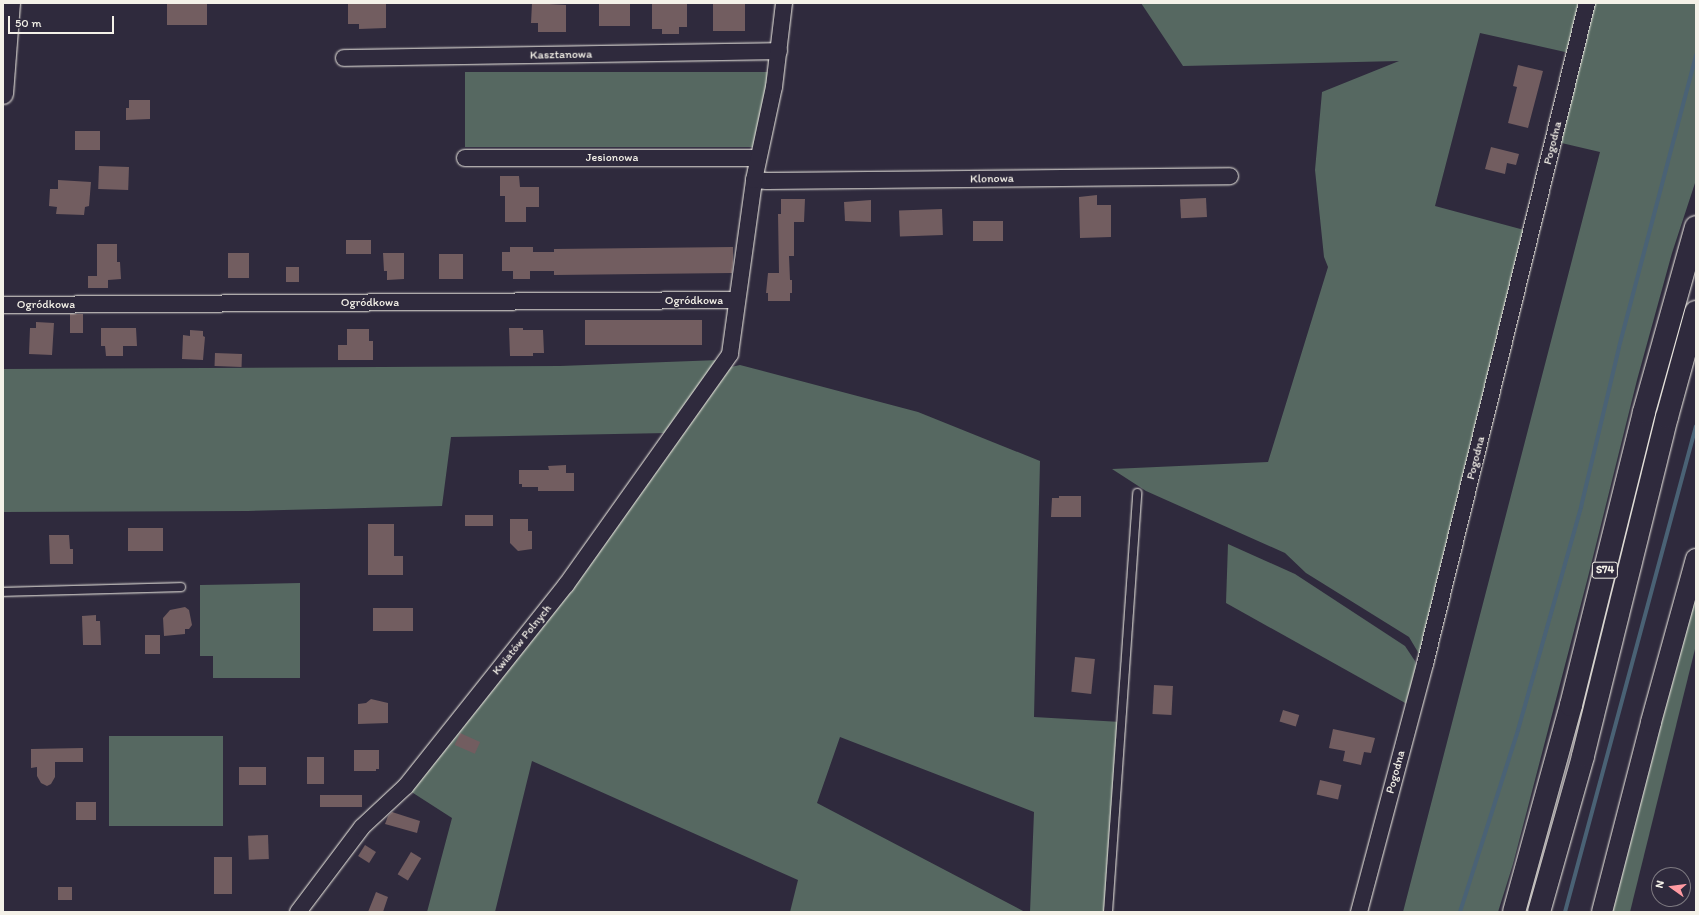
<!DOCTYPE html>
<html>
<head>
<meta charset="utf-8">
<style>
	body { margin:0 }
	#map { position:relative; width:1699px; height:915px; overflow:hidden; background:#2f2a3d; font-family:Itim,sans-serif }
	div>[style] { position:absolute }
	[style*='--x'] { left:calc(var(--x)*1px); top:calc(var(--y)*1px); width:calc(var(--w)*1px); rotate:calc(var(--a)*1deg) }
	.green>* { inset:0; background:#566861; transform-origin:0 0 }
	.stream>* { height:4px; margin:-2px; padding:0 2px; transform-origin:2px; border-radius:2px; background:#4a6275 }
	.building>* { inset:0; background:#725d60; transform-origin:0 0 }
	.roads { filter:drop-shadow(0 0 1px #f4f1e8) drop-shadow(0 0 1px #f4f1e8) }
	.service>* { height:8px; margin:-4px; padding:0 4px; transform-origin:4px; border-radius:4px; background:#2f2a3d }
	.minor>* { height:16px; margin:-8px; padding:0 8px; transform-origin:8px; border-radius:8px; background:#2f2a3d }
	.tertiary>* { height:20px; margin:-10px; padding:0 10px; transform-origin:10px; border-radius:10px; background:#2f2a3d }
	.motorway>* { height:22px; margin:-11px; padding:0 11px; transform-origin:11px; border-radius:11px; background:#2f2a3d }
	span { translate:-50% -50%; white-space:nowrap; text-align:center; line-height:1.15; -webkit-text-stroke:3px #2f2a3d; paint-order:stroke }
	.shield-label span { padding:1px 3px; background:#2f2a3d; border:1px solid; border-radius:3px; -webkit-text-stroke-width:0 }
	.shield-label { font-size:11px; color:#f4f1e8; font-weight:700 }
	.street-label { font-size:12px; color:#f4f1e8 }
	.frame { position:absolute; inset:0; border:4px solid #f4f1e8; pointer-events:none }
	.north { position:absolute; left:1651px; top:867px; width:40px; height:40px; box-sizing:border-box; background:#2f2a3d; border:1px solid #7e7a81; border-radius:50%; rotate:284deg; font-size:11px; font-weight:700; line-height:16px; text-align:center; color:#f4f1e8 }
	.north::after { content:''; display:block; margin:auto; width:14px; height:18px; background:#ff9aa2; clip-path:polygon(50% 0,100% 100%,50% 72%,0 100%) }
	.scale { position:absolute; left:8px; top:16px; width:106px; height:18px; box-sizing:border-box; border:2px solid #f4f1e8; border-top:0; padding-left:5px; font-size:12px; line-height:14px; white-space:nowrap; color:#f4f1e8; -webkit-text-stroke:3px #2f2a3d; paint-order:stroke }
</style>
</head>
<body>
<div id="map">
	<div class="green">
		<div style="clip-path:polygon(1141px 3px,1587px 3px,1574px 54px,1480px 33px,1435px 206px,1532px 232px,1425px 664px,1409px 637px,1306px 573px,1285px 553px,1146px 491px,1112px 469px,1268px 462px,1328px 267px,1324px 257px,1315px 170px,1322px 92px,1399px 61px,1183px 66px)"></div>
		<div style="clip-path:polygon(1593px 3px,1696px 3px,1696px 180px,1672px 253px,1637px 380px,1588px 577px,1513px 864px,1498px 912px,1403px 912px,1600px 152px,1553px 141px)"></div>
		<div style="left:465px;top:72px;width:304px;height:75px"></div>
		<div style="clip-path:polygon(719px 360px,668px 433px,451px 437px,442px 506px,248px 511px,3px 512px,3px 369px,560px 366px)"></div>
		<div style="clip-path:polygon(740px 365px,918px 412px,1040px 461px,1034px 717px,1121px 722px,1108px 912px,1030px 912px,1034px 812px,840px 737px,817px 803px,1025px 912px,790px 912px,798px 880px,532px 761px,495px 912px,427px 912px,452px 818px,410px 791px,571px 588px,731px 367px)"></div>
		<div style="clip-path:polygon(1228px 544px,1295px 574px,1405px 646px,1415px 661px,1417px 670px,1407px 704px,1226px 603px)"></div>
		<div style="clip-path:polygon(300px 583px,300px 678px,213px 678px,213px 656px,200px 656px,200px 585px)"></div>
		<div style="clip-path:polygon(1696px 585px,1696px 645px,1630px 912px,1609px 912px)"></div>
		<div style="left:109px;top:736px;width:114px;height:90px"></div>
	</div>
	<div class="stream">
		<div style="--x:1460;--y:912;--w:191;--a:-72.3"></div>
		<div style="--x:1518;--y:730;--w:232;--a:-74.2"></div>
		<div style="--x:1581;--y:507;--w:164;--a:-76.6"></div>
		<div style="--x:1619;--y:347;--w:302;--a:-75.2"></div>
		<div style="--x:1565;--y:912;--w:503;--a:-74.91"></div>
	</div>
	<div class="building">
		<div style="left:167px;top:3px;width:40px;height:22px"></div>
		<div style="clip-path:polygon(348px 3px,386px 3px,386px 28px,359px 29px,359px 24px,348px 24px)"></div>
		<div style="clip-path:polygon(532px 3px,566px 5px,566px 32px,538px 32px,538px 23px,531px 23px)"></div>
		<div style="left:599px;top:3px;width:31px;height:23px"></div>
		<div style="clip-path:polygon(652px 3px,687px 3px,687px 27px,679px 27px,679px 34px,662px 34px,662px 29px,652px 29px)"></div>
		<div style="left:713px;top:3px;width:32px;height:28px"></div>
		<div style="clip-path:polygon(1518px 65px,1543px 71px,1528px 128px,1508px 123px,1517px 87px,1513px 86px)"></div>
		<div style="clip-path:polygon(129px 100px,150px 100px,150px 119px,126px 120px,126px 108px,129px 108px)"></div>
		<div style="left:75px;top:131px;width:25px;height:19px"></div>
		<div style="clip-path:polygon(1491px 147px,1519px 154px,1516px 165px,1507px 163px,1505px 174px,1485px 169px)"></div>
		<div style="left:99px;top:166px;width:30px;height:23px;rotate:2deg"></div>
		<div style="clip-path:polygon(500px 176px,519px 176px,520px 187px,539px 187px,539px 207px,526px 207px,526px 222px,505px 222px,505px 196px,500px 196px)"></div>
		<div style="clip-path:polygon(58px 180px,91px 182px,89px 206px,85px 207px,84px 215px,56px 214px,57px 207px,49px 206px,50px 189px,58px 189px)"></div>
		<div style="clip-path:polygon(1097px 195px,1097px 205px,1111px 205px,1111px 237px,1080px 238px,1079px 197px)"></div>
		<div style="left:1206px;top:198px;width:19px;height:26px;rotate:87deg"></div>
		<div style="clip-path:polygon(781px 199px,805px 199px,804px 222px,794px 222px,794px 256px,789px 256px,790px 280px,792px 280px,792px 293px,790px 293px,790px 301px,768px 301px,768px 293px,766px 293px,768px 273px,779px 273px,778px 214px,781px 214px)"></div>
		<div style="clip-path:polygon(871px 200px,871px 222px,845px 221px,844px 202px)"></div>
		<div style="left:942px;top:209px;width:26px;height:43px;rotate:88deg"></div>
		<div style="left:1003px;top:221px;width:20px;height:30px;rotate:90deg"></div>
		<div style="left:346px;top:240px;width:25px;height:14px"></div>
		<div style="clip-path:polygon(97px 244px,117px 244px,117px 262px,120px 262px,121px 279px,108px 280px,108px 288px,88px 288px,88px 276px,97px 276px)"></div>
		<div style="clip-path:polygon(510px 247px,533px 247px,533px 252px,554px 252px,554px 249px,733px 247px,733px 263px,732px 273px,554px 275px,554px 271px,530px 271px,530px 279px,513px 279px,513px 271px,502px 271px,502px 252px,510px 252px)"></div>
		<div style="left:228px;top:253px;width:21px;height:25px"></div>
		<div style="clip-path:polygon(383px 253px,404px 253px,404px 279px,387px 280px,387px 271px,384px 271px)"></div>
		<div style="left:439px;top:254px;width:24px;height:25px"></div>
		<div style="left:286px;top:267px;width:13px;height:15px"></div>
		<div style="left:70px;top:314px;width:13px;height:19px"></div>
		<div style="left:702px;top:320px;width:25px;height:117px;rotate:90deg"></div>
		<div style="clip-path:polygon(36px 322px,54px 323px,52px 355px,29px 354px,30px 328px,36px 328px)"></div>
		<div style="clip-path:polygon(101px 328px,136px 328px,137px 346px,123px 346px,123px 356px,106px 356px,105px 346px,101px 346px)"></div>
		<div style="clip-path:polygon(509px 328px,523px 328px,523px 330px,543px 330px,544px 353px,533px 353px,533px 356px,510px 356px)"></div>
		<div style="clip-path:polygon(347px 329px,369px 329px,369px 341px,373px 341px,373px 360px,338px 360px,338px 345px,347px 345px)"></div>
		<div style="clip-path:polygon(190px 330px,203px 331px,203px 336px,205px 337px,203px 360px,182px 359px,183px 335px,190px 336px)"></div>
		<div style="left:215px;top:353px;width:27px;height:13px;rotate:2deg"></div>
		<div style="clip-path:polygon(566px 465px,566px 473px,574px 473px,574px 491px,538px 491px,538px 487px,522px 487px,522px 484px,519px 484px,519px 470px,549px 470px,548px 466px)"></div>
		<div style="clip-path:polygon(1059px 496px,1081px 496px,1081px 517px,1051px 517px,1052px 498px,1059px 498px)"></div>
		<div style="left:465px;top:515px;width:28px;height:11px"></div>
		<div style="clip-path:polygon(510px 519px,528px 519px,528px 531px,532px 531px,532px 549px,518px 551px,510px 543px)"></div>
		<div style="clip-path:polygon(368px 524px,394px 524px,394px 556px,403px 556px,403px 575px,368px 575px)"></div>
		<div style="left:163px;top:528px;width:23px;height:35px;rotate:90deg"></div>
		<div style="clip-path:polygon(49px 535px,69px 535px,70px 549px,73px 549px,73px 564px,50px 564px)"></div>
		<div style="clip-path:polygon(185px 607px,189px 610px,192px 625px,189px 629px,185px 629px,185px 634px,164px 636px,163px 618px,170px 610px)"></div>
		<div style="left:413px;top:608px;width:23px;height:40px;rotate:90deg"></div>
		<div style="clip-path:polygon(96px 615px,96px 621px,100px 621px,101px 645px,83px 645px,82px 616px)"></div>
		<div style="left:145px;top:635px;width:15px;height:19px"></div>
		<div style="left:1075px;top:657px;width:20px;height:35px;rotate:6deg"></div>
		<div style="left:1154px;top:685px;width:19px;height:29px;rotate:3deg"></div>
		<div style="clip-path:polygon(371px 699px,388px 703px,388px 723px,358px 724px,358px 704px,366px 703px)"></div>
		<div style="left:1283px;top:710px;width:17px;height:12px;rotate:17deg"></div>
		<div style="clip-path:polygon(1333px 729px,1375px 738px,1371px 753px,1364px 752px,1361px 765px,1343px 761px,1345px 751px,1329px 748px)"></div>
		<div style="left:460px;top:733px;width:22px;height:13px;rotate:24deg"></div>
		<div style="clip-path:polygon(83px 748px,83px 762px,55px 762px,55px 777px,51px 784px,47px 786px,41px 783px,37px 776px,37px 767px,31px 768px,31px 749px)"></div>
		<div style="clip-path:polygon(354px 750px,379px 750px,379px 769px,376px 769px,376px 771px,354px 771px)"></div>
		<div style="left:307px;top:757px;width:17px;height:27px"></div>
		<div style="left:266px;top:767px;width:18px;height:27px;rotate:90deg"></div>
		<div style="left:1320px;top:780px;width:22px;height:15px;rotate:13deg"></div>
		<div style="left:362px;top:795px;width:12px;height:42px;rotate:90deg"></div>
		<div style="left:76px;top:802px;width:20px;height:18px"></div>
		<div style="clip-path:polygon(392px 812px,420px 821px,417px 833px,385px 824px,388px 816px)"></div>
		<div style="left:268px;top:835px;width:24px;height:20px;rotate:88deg"></div>
		<div style="left:365px;top:845px;width:13px;height:13px;rotate:32deg"></div>
		<div style="left:411px;top:852px;width:12px;height:26px;rotate:31deg"></div>
		<div style="left:214px;top:857px;width:18px;height:37px"></div>
		<div style="left:58px;top:887px;width:14px;height:13px"></div>
		<div style="clip-path:polygon(376px 892px,388px 897px,383px 912px,368px 912px)"></div>
	</div>
	<div class="roads">
		<div class="service">
			<div style="--x:3;--y:592;--w:178;--a:-1.6"></div>
			<div style="--x:1108;--y:912;--w:420;--a:-86"></div>
		</div>
		<div class="minor">
			<div style="--x:344;--y:58;--w:435;--a:-0.9"></div>
			<div style="--x:465;--y:158;--w:293;--a:0"></div>
			<div style="--x:754;--y:180;--w:13;--a:4"></div>
			<div style="--x:767;--y:181;--w:463;--a:-0.6"></div>
			<div style="--x:3;--y:305;--w:734;--a:-0.39"></div>
			<div style="--x:298;--y:912;--w:106;--a:-53"></div>
			<div style="--x:362;--y:827;--w:60;--a:-43"></div>
			<div style="--x:406;--y:786;--w:257;--a:-51.5"></div>
			<div style="--x:566;--y:585;--w:283;--a:-54.6"></div>
			<div style="--x:730;--y:354;--w:176;--a:-82.1"></div>
			<div style="--x:754;--y:180;--w:95;--a:-77.9"></div>
			<div style="--x:774;--y:87;--w:85;--a:-83.2"></div>
			<div style="--x:1359;--y:912;--w:257;--a:-75.1"></div>
			<div style="--x:1425;--y:664;--w:681;--a:-76.23"></div>
		</div>
		<div class="tertiary">
			<div style="--x:3;--y:94;--w:91;--a:-85.6"></div>
			<div style="--x:1602;--y:912;--w:196;--a:-75.5"></div>
			<div style="--x:1651;--y:722;--w:169;--a:-74.6"></div>
		</div>
		<div class="motorway">
			<div style="--x:1514;--y:912;--w:215;--a:-74.6"></div>
			<div style="--x:1571;--y:705;--w:302;--a:-76"></div>
			<div style="--x:1644;--y:412;--w:192;--a:-74.3"></div>
			<div style="--x:1539;--y:912;--w:162;--a:-74.2"></div>
			<div style="--x:1583;--y:756;--w:349;--a:-76.1"></div>
			<div style="--x:1667;--y:417;--w:109;--a:-74.6"></div>
		</div>
	</div>
	<div class="shield-label">
		<span style="left:1605px;top:570px">S74</span>
	</div>
	<div class="street-label">
		<span style="left:561px;top:55px;rotate:-1deg">Kasztanowa</span>
		<span style="left:1553px;top:143px;rotate:-76deg">Pogodna</span>
		<span style="left:612px;top:158px">Jesionowa</span>
		<span style="left:992px;top:179px;rotate:-1deg">Klonowa</span>
		<span style="left:694px;top:301px">Ogródkowa</span>
		<span style="left:370px;top:303px">Ogródkowa</span>
		<span style="left:46px;top:305px">Ogródkowa</span>
		<span style="left:1476px;top:458px;rotate:-76deg">Pogodna</span>
		<span style="left:522px;top:640px;rotate:-51deg">Kwiatów Polnych</span>
		<span style="left:1396px;top:772px;rotate:-75deg">Pogodna</span>
	</div>
	<div class="frame"></div>
	<div class="north">N</div>
	<div class="scale">50 m</div>
</div>
</body>
</html>
